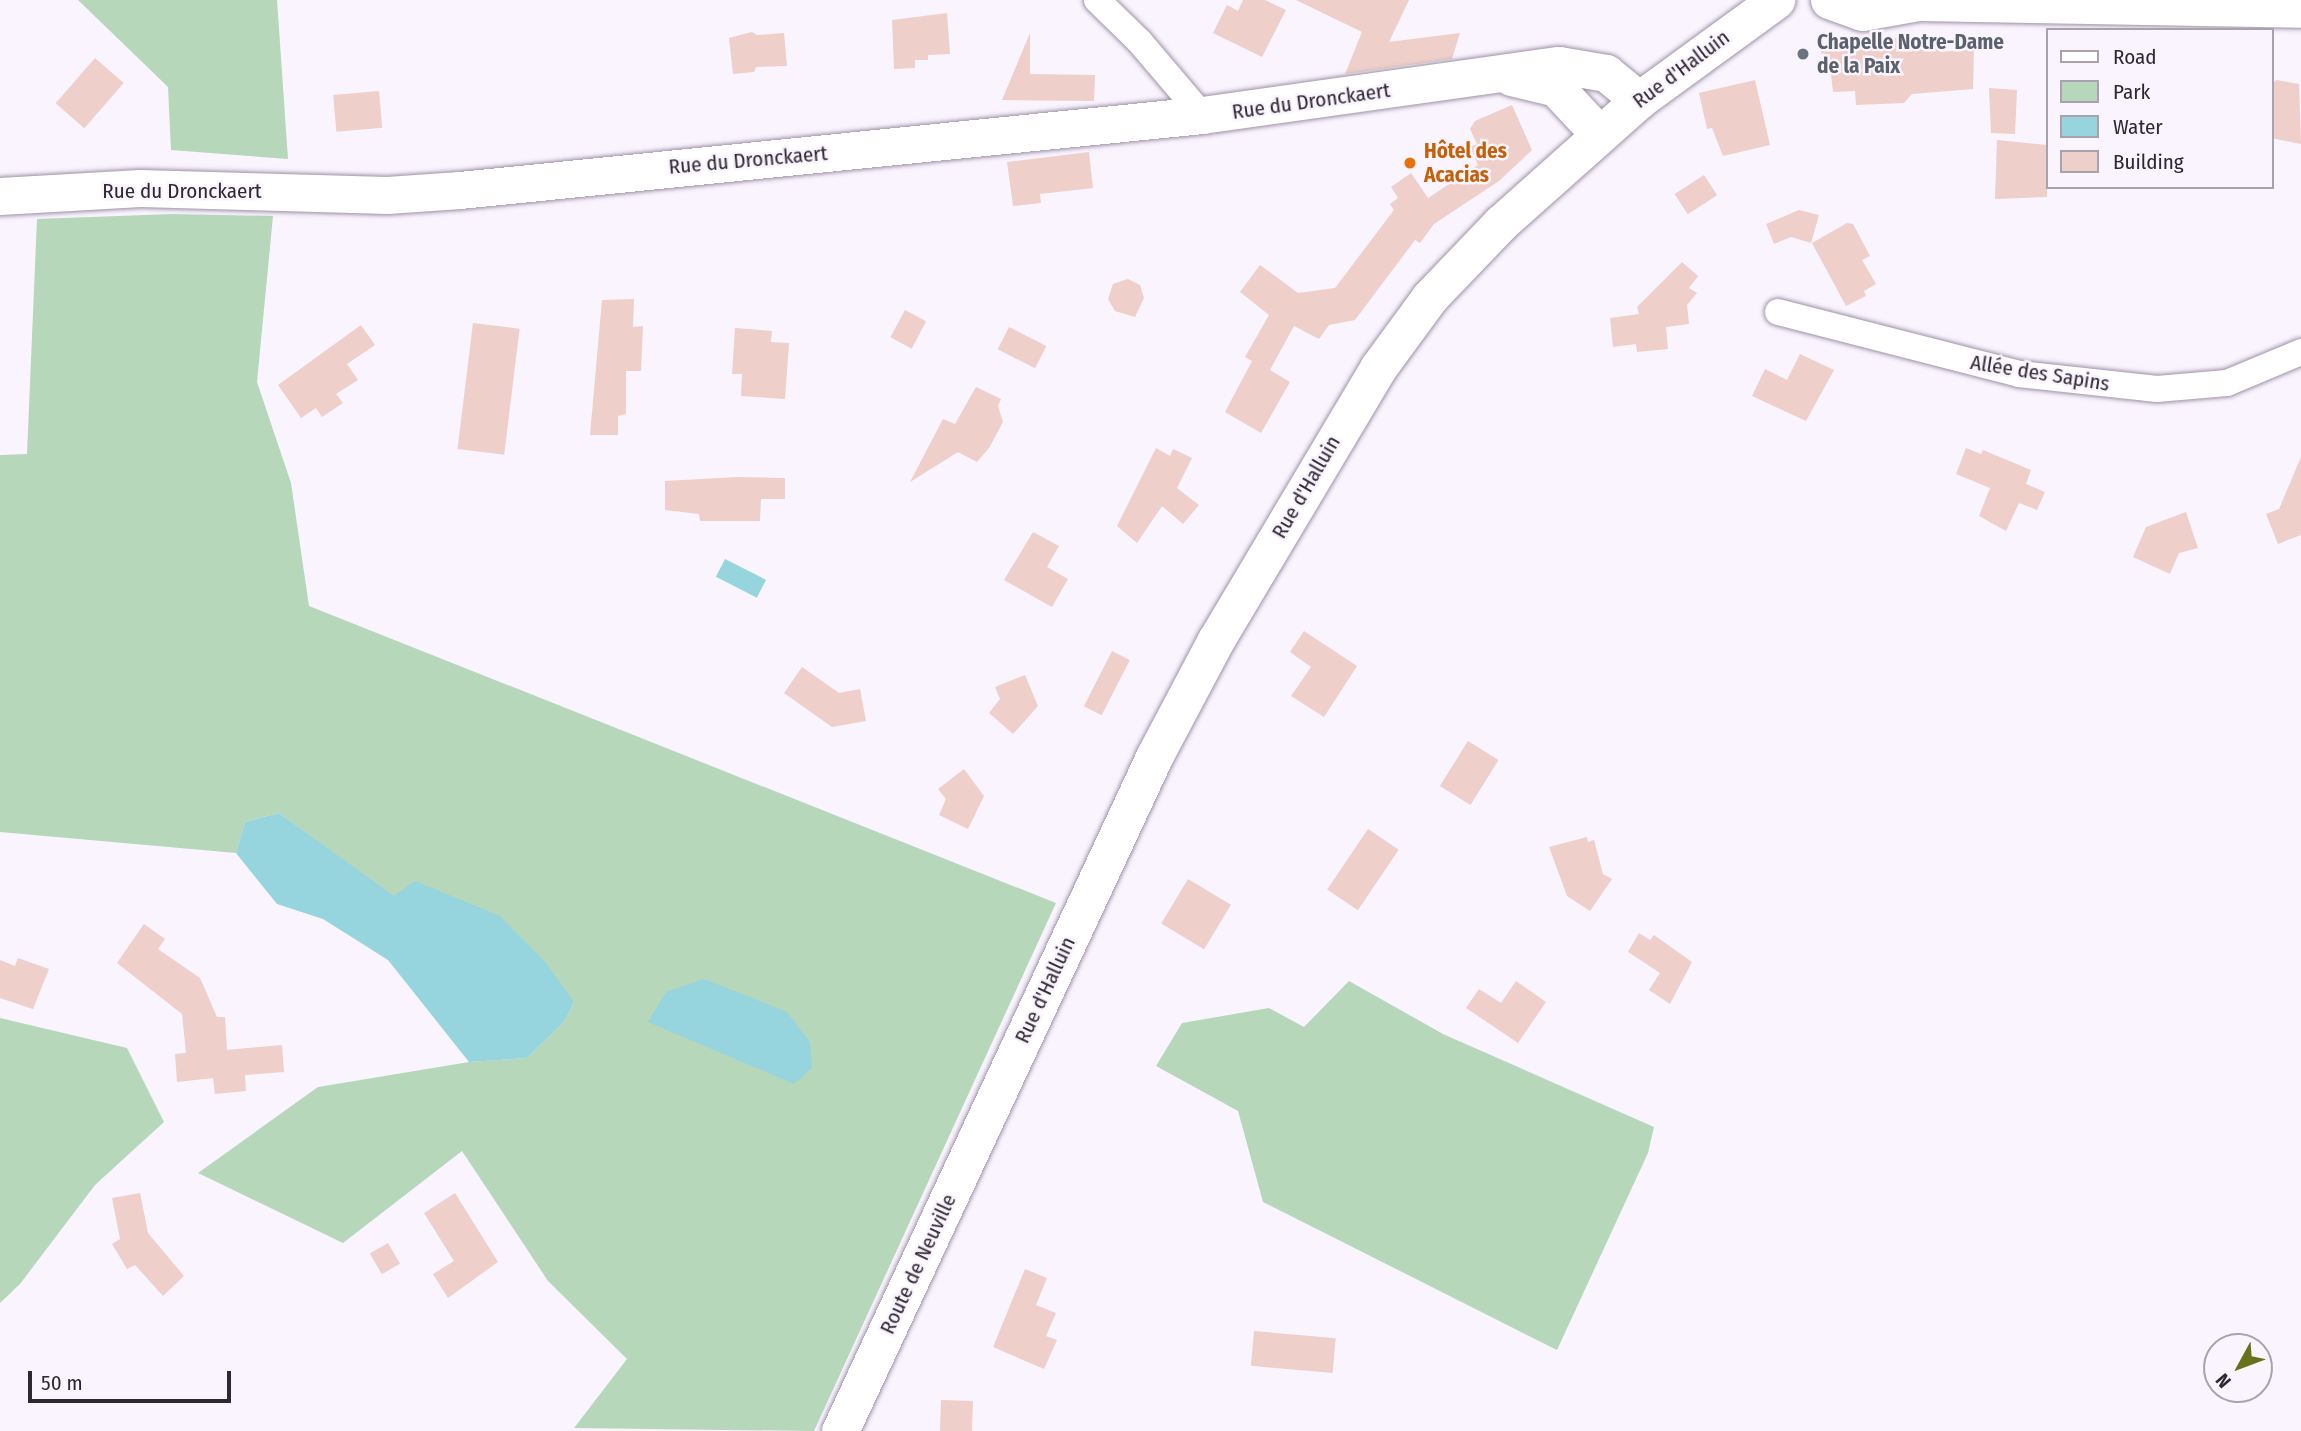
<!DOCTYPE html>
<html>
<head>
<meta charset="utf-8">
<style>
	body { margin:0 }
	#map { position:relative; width:2301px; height:1431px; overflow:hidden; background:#f9f4fe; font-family:"Fira Sans Condensed",sans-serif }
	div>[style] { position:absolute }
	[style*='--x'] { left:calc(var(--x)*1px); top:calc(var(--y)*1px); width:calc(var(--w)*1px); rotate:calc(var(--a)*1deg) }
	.green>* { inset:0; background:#b7d7bb }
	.water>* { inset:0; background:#96d4de; transform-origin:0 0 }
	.building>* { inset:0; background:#eecfc9; transform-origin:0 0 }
	.roads { filter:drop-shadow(0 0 2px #9f91a8) drop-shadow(0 0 2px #9f91a8) }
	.minor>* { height:26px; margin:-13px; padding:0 13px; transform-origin:13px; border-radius:13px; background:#fff }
	.secondary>* { height:37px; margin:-18.5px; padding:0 18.5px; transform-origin:18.5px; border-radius:18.5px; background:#fff }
	.dots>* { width:19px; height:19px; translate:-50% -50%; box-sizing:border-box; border:4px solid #f9f4fe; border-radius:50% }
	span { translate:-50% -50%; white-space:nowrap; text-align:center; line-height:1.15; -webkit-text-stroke:5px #f9f4fe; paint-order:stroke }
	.worship-label { font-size:21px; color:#5b616d; font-weight:700 }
	.left { translate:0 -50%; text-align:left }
	.street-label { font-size:21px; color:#2d2831 }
	.food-label { font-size:21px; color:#c56008; font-weight:700 }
	.legend { position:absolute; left:2046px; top:28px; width:228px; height:161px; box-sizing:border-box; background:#f9f4fe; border:2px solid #a7a2ac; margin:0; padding:9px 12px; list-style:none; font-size:21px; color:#2d2831 }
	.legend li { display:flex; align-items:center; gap:14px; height:35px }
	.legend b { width:35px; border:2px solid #a7a2ac }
	.north { position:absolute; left:2203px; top:1333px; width:70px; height:70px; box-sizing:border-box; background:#f9f4fe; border:2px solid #a7a2ac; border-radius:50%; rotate:229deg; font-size:19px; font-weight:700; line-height:28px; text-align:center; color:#2d2831 }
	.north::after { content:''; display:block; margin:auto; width:24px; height:32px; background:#67721d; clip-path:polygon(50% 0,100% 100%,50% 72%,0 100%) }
	.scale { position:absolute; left:28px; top:1371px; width:203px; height:32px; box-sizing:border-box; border:4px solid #2d2831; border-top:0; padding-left:9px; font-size:21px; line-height:24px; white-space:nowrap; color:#2d2831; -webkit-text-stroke:5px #f9f4fe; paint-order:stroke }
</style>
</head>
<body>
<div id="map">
	<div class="green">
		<div style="clip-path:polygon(78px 0,277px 0,288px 159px,171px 150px,168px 87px)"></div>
		<div style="clip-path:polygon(172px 214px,273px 216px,257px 382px,291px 483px,309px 606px,1056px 903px,814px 1431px,574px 1428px,627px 1359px,548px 1281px,462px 1151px,343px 1243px,198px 1173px,318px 1087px,469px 1062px,527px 1058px,565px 1021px,574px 1002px,394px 897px,279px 813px,245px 822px,236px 853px,0 832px,0 455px,27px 454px,37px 219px)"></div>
		<div style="clip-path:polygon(1349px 981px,1443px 1034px,1654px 1127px,1648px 1153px,1557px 1350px,1263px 1202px,1238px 1111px,1156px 1066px,1182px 1023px,1269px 1008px,1304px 1027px)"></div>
		<div style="clip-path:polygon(0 1018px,127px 1048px,164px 1122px,95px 1185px,20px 1284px,0 1303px)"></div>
	</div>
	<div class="water">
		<div style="left:725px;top:559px;width:46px;height:20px;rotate:27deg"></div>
		<div style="clip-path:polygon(279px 813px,394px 896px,415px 881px,500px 916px,546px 963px,574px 1002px,565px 1021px,527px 1058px,469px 1062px,388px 960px,323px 919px,277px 904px,236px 853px,245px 822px)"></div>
		<div style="clip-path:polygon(704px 979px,787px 1012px,810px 1042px,812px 1068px,794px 1084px,648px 1022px,666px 992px)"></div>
	</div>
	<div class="building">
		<div style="clip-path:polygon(1243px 0,1265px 0,1286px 10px,1262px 57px,1213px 33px,1227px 5px,1238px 11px)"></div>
		<div style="clip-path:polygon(1296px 0,1409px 0,1389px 42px,1460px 33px,1452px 59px,1345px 74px,1362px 32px)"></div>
		<div style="clip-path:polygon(947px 13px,950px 54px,928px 55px,928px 60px,915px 60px,915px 68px,894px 69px,892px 20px)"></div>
		<div style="clip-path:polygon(752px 32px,757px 35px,784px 33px,787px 66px,756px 67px,754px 72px,733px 74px,729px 38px)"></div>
		<div style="clip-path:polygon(1030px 33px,1030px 74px,1095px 75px,1094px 101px,1002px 100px)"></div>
		<div style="clip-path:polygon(1938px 35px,1940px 52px,1974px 49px,1973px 89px,1912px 94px,1904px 103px,1856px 105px,1855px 91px,1833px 92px,1830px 65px,1823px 66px,1820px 44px)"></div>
		<div style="left:95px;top:58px;width:38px;height:60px;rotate:41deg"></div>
		<div style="clip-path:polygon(1755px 80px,1770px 145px,1723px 156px,1712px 128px,1707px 129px,1699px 93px)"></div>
		<div style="clip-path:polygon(2276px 80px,2299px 84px,2301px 144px,2271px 138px,2271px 86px)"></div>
		<div style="clip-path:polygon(1989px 88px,2017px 90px,2015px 134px,1991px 133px)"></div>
		<div style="left:379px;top:91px;width:37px;height:46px;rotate:85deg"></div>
		<div style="clip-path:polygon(1512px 105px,1532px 150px,1499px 181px,1434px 224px,1420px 243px,1415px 240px,1355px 320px,1329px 325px,1319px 339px,1294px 326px,1270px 370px,1290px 382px,1261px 433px,1225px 412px,1252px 361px,1245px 357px,1269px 315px,1240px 292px,1260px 265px,1298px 293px,1335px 288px,1394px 210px,1390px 204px,1398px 198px,1391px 187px,1411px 173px,1428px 198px,1478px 165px,1470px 147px,1477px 144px,1470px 129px,1475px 121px)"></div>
		<div style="clip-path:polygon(1997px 140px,2047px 145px,2047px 197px,1995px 199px)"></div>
		<div style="clip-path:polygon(1089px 152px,1093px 188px,1040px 194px,1041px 203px,1013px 206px,1007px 162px)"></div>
		<div style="left:1704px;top:175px;width:24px;height:35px;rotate:57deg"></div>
		<div style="clip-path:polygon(1799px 210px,1819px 215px,1811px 243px,1791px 237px,1774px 244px,1766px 224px)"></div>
		<div style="clip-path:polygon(1847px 223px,1853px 224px,1870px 256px,1862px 260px,1876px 284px,1864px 291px,1866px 296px,1846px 306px,1812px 243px)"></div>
		<div style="clip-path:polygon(1682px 262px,1698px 276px,1689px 288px,1697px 293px,1687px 305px,1689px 324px,1666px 327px,1668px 349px,1637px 352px,1636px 344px,1613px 347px,1610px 318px,1639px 314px,1637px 307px)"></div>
		<div style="clip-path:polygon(1128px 279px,1140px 285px,1144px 298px,1135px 317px,1115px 311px,1108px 299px,1113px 284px)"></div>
		<div style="clip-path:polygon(634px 299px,633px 327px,643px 326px,641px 371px,626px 371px,626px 414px,618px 416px,618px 435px,590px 435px,602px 300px)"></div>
		<div style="left:905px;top:310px;width:24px;height:31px;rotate:28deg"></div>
		<div style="left:473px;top:323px;width:47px;height:127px;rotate:7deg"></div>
		<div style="clip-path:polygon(361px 325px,375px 345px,347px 364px,358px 380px,336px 394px,343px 403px,322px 417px,316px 408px,301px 418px,278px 385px)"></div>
		<div style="left:1009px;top:327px;width:42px;height:25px;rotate:27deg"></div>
		<div style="clip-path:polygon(735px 328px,772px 331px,771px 342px,789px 343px,785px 399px,741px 396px,742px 374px,732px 374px)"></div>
		<div style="clip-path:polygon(1800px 354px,1834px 370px,1806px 421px,1752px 396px,1765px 369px,1787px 380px)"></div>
		<div style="clip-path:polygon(976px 387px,1001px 399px,998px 406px,1003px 422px,989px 448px,977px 462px,958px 452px,910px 482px,943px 419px,955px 424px)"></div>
		<div style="clip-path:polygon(1156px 448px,1170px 456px,1173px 449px,1192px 458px,1177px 488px,1199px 505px,1183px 524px,1162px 506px,1137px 543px,1117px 526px)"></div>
		<div style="clip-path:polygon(1966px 448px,1981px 454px,1983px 450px,2031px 470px,2026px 484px,2045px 492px,2037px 510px,2019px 503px,2006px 531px,1979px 516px,1990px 488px,1956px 474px)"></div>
		<div style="clip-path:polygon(2301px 457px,2301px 535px,2278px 544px,2266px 514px,2279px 509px)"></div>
		<div style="clip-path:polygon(737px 477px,785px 478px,785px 499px,761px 499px,760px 521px,700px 521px,699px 514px,665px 510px,665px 481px)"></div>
		<div style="clip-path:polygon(2186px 512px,2198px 548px,2179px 553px,2170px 574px,2133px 557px,2146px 527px)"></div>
		<div style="clip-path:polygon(1033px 532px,1059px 546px,1047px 567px,1068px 579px,1052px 607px,1004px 580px)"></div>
		<div style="clip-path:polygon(1304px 631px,1357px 666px,1324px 717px,1291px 696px,1311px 667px,1290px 652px)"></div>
		<div style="left:1112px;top:651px;width:20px;height:62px;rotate:27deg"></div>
		<div style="clip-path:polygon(802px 667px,839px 693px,860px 689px,866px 721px,832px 727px,784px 693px)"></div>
		<div style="clip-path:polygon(1025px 675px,1038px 706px,1013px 734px,989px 713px,1000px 699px,995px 687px)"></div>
		<div style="left:1468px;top:741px;width:36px;height:53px;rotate:32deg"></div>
		<div style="clip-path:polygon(964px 769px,984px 796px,968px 829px,939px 815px,946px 799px,938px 789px)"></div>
		<div style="left:1368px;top:829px;width:37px;height:73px;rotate:34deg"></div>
		<div style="clip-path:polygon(1587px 837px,1588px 842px,1594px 840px,1603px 874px,1612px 879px,1590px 911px,1567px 896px,1549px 847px)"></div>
		<div style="left:1188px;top:879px;width:50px;height:52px;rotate:31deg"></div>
		<div style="clip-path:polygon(144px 924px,165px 939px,158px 949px,200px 978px,217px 1017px,225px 1017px,227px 1050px,282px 1045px,284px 1072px,245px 1075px,246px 1091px,215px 1094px,213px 1078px,177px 1082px,175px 1054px,186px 1053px,182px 1014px,117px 963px)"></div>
		<div style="clip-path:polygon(1639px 933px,1650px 940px,1654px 935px,1692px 962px,1670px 1004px,1649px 990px,1660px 973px,1628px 952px)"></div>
		<div style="clip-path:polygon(18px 958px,49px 969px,33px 1009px,0 998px,0 960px,15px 966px)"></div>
		<div style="clip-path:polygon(1516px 981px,1546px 1002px,1518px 1043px,1466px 1008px,1479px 989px,1501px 1003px)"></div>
		<div style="clip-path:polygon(140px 1193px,148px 1233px,184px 1276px,163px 1296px,135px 1265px,127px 1269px,112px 1244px,120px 1239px,112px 1198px)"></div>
		<div style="clip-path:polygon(455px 1193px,498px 1262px,448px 1298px,433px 1274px,454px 1261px,424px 1213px)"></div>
		<div style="left:388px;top:1243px;width:24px;height:21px;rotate:60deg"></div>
		<div style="clip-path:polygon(1025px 1269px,1047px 1278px,1036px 1305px,1056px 1313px,1046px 1336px,1057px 1340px,1044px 1369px,993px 1347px)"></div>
		<div style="left:1254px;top:1331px;width:82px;height:35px;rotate:5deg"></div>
		<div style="left:941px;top:1400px;width:32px;height:31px;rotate:2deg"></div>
	</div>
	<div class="roads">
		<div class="minor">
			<div style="--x:1097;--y:0;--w:60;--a:44.3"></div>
			<div style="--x:1140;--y:42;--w:96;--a:49.7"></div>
			<div style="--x:1778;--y:312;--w:249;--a:14.4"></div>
			<div style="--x:2019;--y:374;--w:139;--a:6.2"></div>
			<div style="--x:2157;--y:389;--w:70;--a:-4.9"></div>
			<div style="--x:2227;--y:383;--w:80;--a:-22.7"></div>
		</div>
		<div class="secondary">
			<div style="--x:1829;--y:0;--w:35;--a:20"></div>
			<div style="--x:1862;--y:12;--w:57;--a:-10.1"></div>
			<div style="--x:1918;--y:2;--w:383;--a:1"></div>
			<div style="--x:1511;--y:77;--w:46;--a:13.7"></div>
			<div style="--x:1556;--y:88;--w:63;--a:46.9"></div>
			<div style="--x:0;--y:196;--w:140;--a:-3.3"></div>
			<div style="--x:140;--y:188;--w:247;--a:1.6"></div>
			<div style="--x:387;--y:195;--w:73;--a:-3.9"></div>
			<div style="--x:460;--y:190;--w:746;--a:-5.77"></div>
			<div style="--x:1202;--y:115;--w:360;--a:-8"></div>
			<div style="--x:1559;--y:65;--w:48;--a:9.7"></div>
			<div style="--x:1606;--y:73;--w:43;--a:39.3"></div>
			<div style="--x:840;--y:1431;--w:746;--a:-65.02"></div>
			<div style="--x:1155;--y:755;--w:130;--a:-62.1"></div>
			<div style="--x:1216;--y:640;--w:317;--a:-59.2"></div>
			<div style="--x:1378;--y:368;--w:88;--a:-53.8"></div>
			<div style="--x:1430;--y:297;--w:103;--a:-46.2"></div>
			<div style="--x:1501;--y:223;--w:185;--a:-41.7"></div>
			<div style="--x:1639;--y:100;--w:170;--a:-36.1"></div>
		</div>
	</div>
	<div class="dots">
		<div style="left:1803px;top:54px;background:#6b7280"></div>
		<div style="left:1410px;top:163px;background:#e8710a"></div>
	</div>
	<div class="worship-label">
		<span class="left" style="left:1817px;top:54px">Chapelle Notre-Dame<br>de la Paix</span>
	</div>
	<div class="street-label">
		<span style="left:1681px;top:69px;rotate:-37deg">Rue d'Halluin</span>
		<span style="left:1311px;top:101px;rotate:-8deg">Rue du Dronckaert</span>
		<span style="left:748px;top:160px;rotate:-5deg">Rue du Dronckaert</span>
		<span style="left:182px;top:191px">Rue du Dronckaert</span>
		<span style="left:2040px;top:373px;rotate:9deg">Allée des Sapins</span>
		<span style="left:1306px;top:487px;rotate:-60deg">Rue d'Halluin</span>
		<span style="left:1045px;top:990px;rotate:-65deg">Rue d'Halluin</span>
		<span style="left:918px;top:1264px;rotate:-65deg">Route de Neuville</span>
	</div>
	<div class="food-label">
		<span class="left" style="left:1424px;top:163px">Hôtel des<br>Acacias</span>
	</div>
	<ul class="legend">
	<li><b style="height:9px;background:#fff"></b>Road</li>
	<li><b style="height:19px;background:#b7d7bb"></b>Park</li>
	<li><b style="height:19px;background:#96d4de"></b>Water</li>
	<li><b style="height:19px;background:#eecfc9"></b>Building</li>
	</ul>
	<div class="north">N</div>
	<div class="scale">50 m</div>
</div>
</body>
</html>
